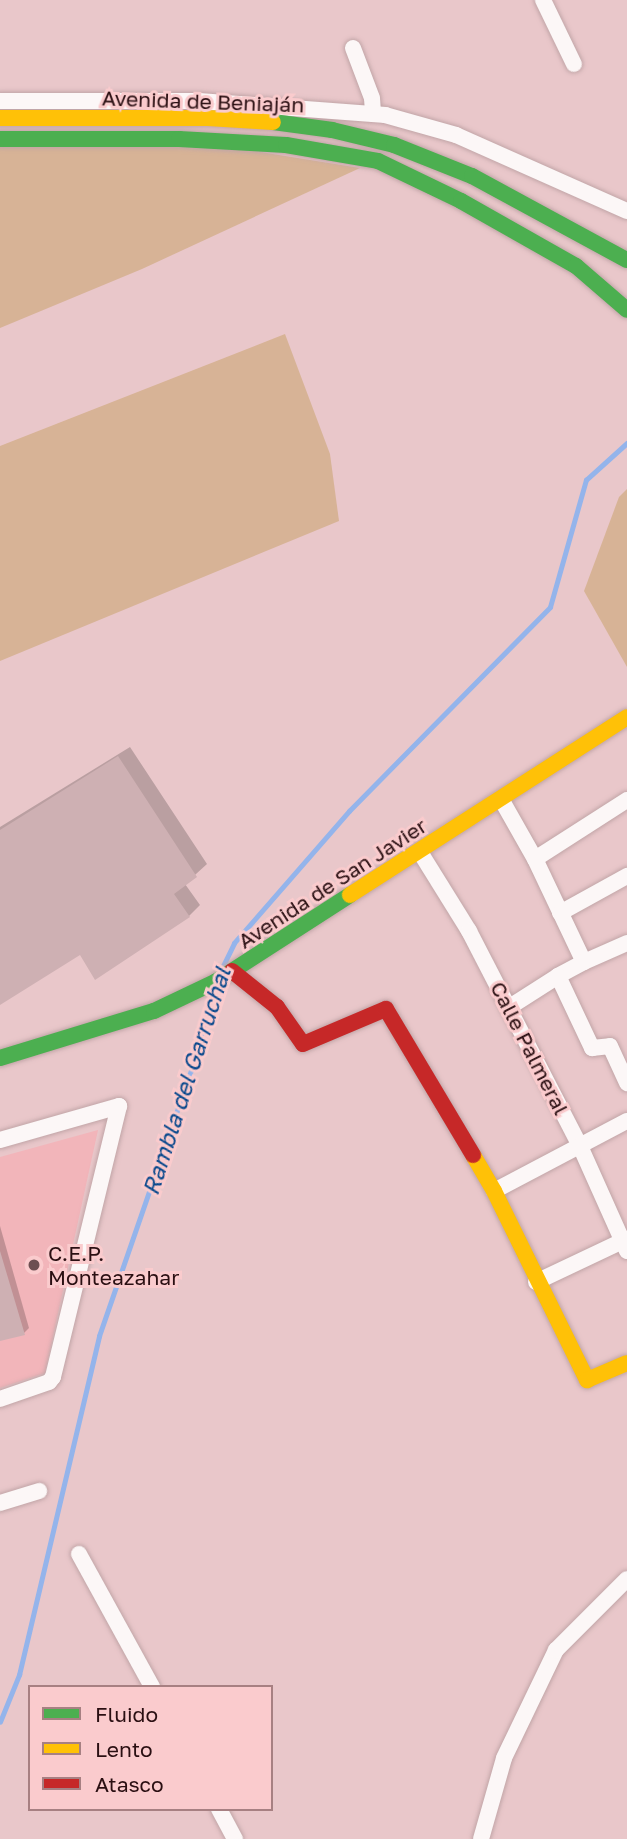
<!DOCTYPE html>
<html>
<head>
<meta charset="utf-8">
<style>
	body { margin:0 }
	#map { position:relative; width:627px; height:1839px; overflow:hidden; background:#e9c7ca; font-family:"Golos Text",sans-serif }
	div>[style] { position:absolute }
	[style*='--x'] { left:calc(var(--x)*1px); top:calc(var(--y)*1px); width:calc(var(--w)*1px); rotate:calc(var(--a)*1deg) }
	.built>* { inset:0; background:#f2b5ba }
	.green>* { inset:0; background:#d7b396 }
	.shadow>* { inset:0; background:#0003 }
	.stream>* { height:4.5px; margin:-2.25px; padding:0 2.25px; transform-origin:2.25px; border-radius:2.25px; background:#94b4eb }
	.building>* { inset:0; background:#ceb0b3 }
	.roads { filter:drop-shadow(0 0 2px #c1a5a7) drop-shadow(0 0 2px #c1a5a7) }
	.street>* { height:16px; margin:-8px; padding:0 8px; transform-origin:8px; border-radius:8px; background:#fcf7f7 }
	.fast>* { height:16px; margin:-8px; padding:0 8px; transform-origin:8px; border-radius:8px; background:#4caf50 }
	.slow>* { height:16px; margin:-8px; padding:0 8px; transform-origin:8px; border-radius:8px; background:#ffc107 }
	.jam>* { height:16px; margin:-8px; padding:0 8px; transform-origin:8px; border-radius:8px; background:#c62828 }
	.dots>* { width:19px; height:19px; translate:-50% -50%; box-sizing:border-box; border:4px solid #facbcd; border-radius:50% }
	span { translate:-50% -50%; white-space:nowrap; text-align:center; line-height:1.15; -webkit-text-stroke:6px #facbcd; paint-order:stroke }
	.street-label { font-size:21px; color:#2a0f12 }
	.poi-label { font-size:21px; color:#2a0f12 }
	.left { translate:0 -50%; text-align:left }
	.water-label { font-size:23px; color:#08488c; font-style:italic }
	.legend { position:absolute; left:28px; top:1685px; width:245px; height:126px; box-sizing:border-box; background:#facbcd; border:2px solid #a78082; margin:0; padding:9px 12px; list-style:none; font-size:21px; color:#2a0f12 }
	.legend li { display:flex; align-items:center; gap:14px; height:35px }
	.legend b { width:35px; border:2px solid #a78082 }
</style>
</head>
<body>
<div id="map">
	<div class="built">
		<div style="clip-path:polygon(98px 1130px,45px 1373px,0 1388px,0 1157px)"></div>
	</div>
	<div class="green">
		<div style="clip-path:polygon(0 139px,179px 139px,360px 168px,142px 269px,0 328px)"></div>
		<div style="clip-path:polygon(285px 334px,330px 454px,339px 521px,0 661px,0 446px)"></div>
		<div style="clip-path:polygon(627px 489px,627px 667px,584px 591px,619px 497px)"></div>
	</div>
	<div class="shadow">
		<div style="clip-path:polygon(130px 747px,207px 864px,185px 884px,200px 905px,189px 916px,95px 978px,80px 953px,0 1002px,0 827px)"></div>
		<div style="clip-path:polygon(0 1226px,29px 1328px,24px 1333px,0 1340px)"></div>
	</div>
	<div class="stream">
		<div style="--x:223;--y:966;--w:25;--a:-64"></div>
		<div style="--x:234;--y:943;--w:175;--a:-48.9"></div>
		<div style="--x:349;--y:811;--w:286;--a:-45.4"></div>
		<div style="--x:550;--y:607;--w:132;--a:-74.2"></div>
		<div style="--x:586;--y:480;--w:55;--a:-42.1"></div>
		<div style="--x:0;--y:1722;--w:51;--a:-68"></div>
		<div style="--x:19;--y:1675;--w:348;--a:-76.7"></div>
		<div style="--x:99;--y:1336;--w:288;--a:-70.9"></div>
		<div style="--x:193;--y:1064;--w:73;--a:-75"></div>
	</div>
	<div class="building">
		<div style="clip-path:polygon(118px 756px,197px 877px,174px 894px,190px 917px,95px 980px,80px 955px,0 1005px,0 830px)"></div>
		<div style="clip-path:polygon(0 1251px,25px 1335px,0 1341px)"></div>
	</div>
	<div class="roads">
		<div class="street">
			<div style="--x:543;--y:0;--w:71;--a:64.2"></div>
			<div style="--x:353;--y:48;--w:53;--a:69.2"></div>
			<div style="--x:372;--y:98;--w:16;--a:86"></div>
			<div style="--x:0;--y:101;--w:199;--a:0"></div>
			<div style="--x:199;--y:101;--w:187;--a:4.3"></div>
			<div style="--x:385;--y:115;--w:74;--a:15.7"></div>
			<div style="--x:456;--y:135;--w:187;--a:24"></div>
			<div style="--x:501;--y:799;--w:69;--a:60.5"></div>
			<div style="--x:535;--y:859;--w:114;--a:64.6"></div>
			<div style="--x:584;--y:962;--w:30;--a:152"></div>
			<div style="--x:558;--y:976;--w:80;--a:64.7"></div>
			<div style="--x:592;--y:1048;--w:18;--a:-6"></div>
			<div style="--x:610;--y:1046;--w:41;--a:65.3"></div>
			<div style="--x:420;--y:852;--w:93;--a:58.2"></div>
			<div style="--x:469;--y:931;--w:242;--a:62.7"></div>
			<div style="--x:580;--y:1146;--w:115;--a:65.9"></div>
			<div style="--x:535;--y:859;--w:109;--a:-32.7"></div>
			<div style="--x:560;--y:913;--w:77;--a:-28.9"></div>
			<div style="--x:584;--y:962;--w:47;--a:-23.8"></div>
			<div style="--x:508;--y:1008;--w:59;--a:-32.6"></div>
			<div style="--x:0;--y:1140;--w:124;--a:-15.9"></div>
			<div style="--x:119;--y:1106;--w:279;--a:103.7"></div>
			<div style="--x:53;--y:1377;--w:6;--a:129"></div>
			<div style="--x:49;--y:1382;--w:52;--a:160.9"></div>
			<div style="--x:494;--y:1191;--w:150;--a:-27.8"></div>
			<div style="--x:536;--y:1282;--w:101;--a:-25.3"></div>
			<div style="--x:0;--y:1503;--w:41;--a:-17.1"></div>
			<div style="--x:79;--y:1554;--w:152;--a:61.2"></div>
			<div style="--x:219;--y:1809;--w:34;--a:62"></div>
			<div style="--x:481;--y:1839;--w:84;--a:-74.1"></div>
			<div style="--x:504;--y:1758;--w:120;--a:-64.3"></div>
			<div style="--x:556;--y:1650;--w:100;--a:-45"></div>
		</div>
		<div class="fast">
			<div style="--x:273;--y:122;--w:60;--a:7.7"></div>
			<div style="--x:332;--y:130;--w:64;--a:13.6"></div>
			<div style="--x:394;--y:145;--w:84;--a:21.7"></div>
			<div style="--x:472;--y:176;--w:176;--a:28.5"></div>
			<div style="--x:0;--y:139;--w:179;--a:0"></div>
			<div style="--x:179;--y:139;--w:107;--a:3.2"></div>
			<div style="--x:286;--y:145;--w:93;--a:9.9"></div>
			<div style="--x:378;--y:161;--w:92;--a:25.7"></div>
			<div style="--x:461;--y:201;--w:132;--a:29.5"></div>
			<div style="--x:576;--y:266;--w:67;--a:40.8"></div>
			<div style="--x:0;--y:1058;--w:161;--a:-17"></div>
			<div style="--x:154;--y:1011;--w:68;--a:-25.4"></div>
			<div style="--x:215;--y:982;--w:161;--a:-32.8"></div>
		</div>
		<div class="slow">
			<div style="--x:0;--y:118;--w:208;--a:0"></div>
			<div style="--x:208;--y:118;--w:65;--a:3.5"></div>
			<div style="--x:350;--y:895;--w:329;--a:-32.7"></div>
			<div style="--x:473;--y:1155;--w:42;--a:59.7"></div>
			<div style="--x:494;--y:1191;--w:211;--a:63.8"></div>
			<div style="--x:587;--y:1380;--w:43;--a:-23"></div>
		</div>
		<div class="jam">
			<div style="--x:232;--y:971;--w:58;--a:38.7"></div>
			<div style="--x:277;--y:1007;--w:45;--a:54.9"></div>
			<div style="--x:303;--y:1044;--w:90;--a:-22.9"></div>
			<div style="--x:386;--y:1009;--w:170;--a:59.2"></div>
		</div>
	</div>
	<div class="dots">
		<div style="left:34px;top:1265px;background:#6d4f52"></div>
	</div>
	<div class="street-label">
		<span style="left:203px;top:101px;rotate:2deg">Avenida de Beniaján</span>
		<span style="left:332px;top:883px;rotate:-33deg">Avenida de San Javier</span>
		<span style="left:530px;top:1048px;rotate:63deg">Calle Palmeral</span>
	</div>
	<div class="poi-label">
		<span class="left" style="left:48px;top:1265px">C.E.P.<br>Monteazahar</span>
	</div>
	<div class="water-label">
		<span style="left:186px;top:1081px;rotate:-72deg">Rambla del Garruchal</span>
	</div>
	<ul class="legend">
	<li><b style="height:9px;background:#4caf50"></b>Fluido</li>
	<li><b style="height:9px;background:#ffc107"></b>Lento</li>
	<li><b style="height:9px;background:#c62828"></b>Atasco</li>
	</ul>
</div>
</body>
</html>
